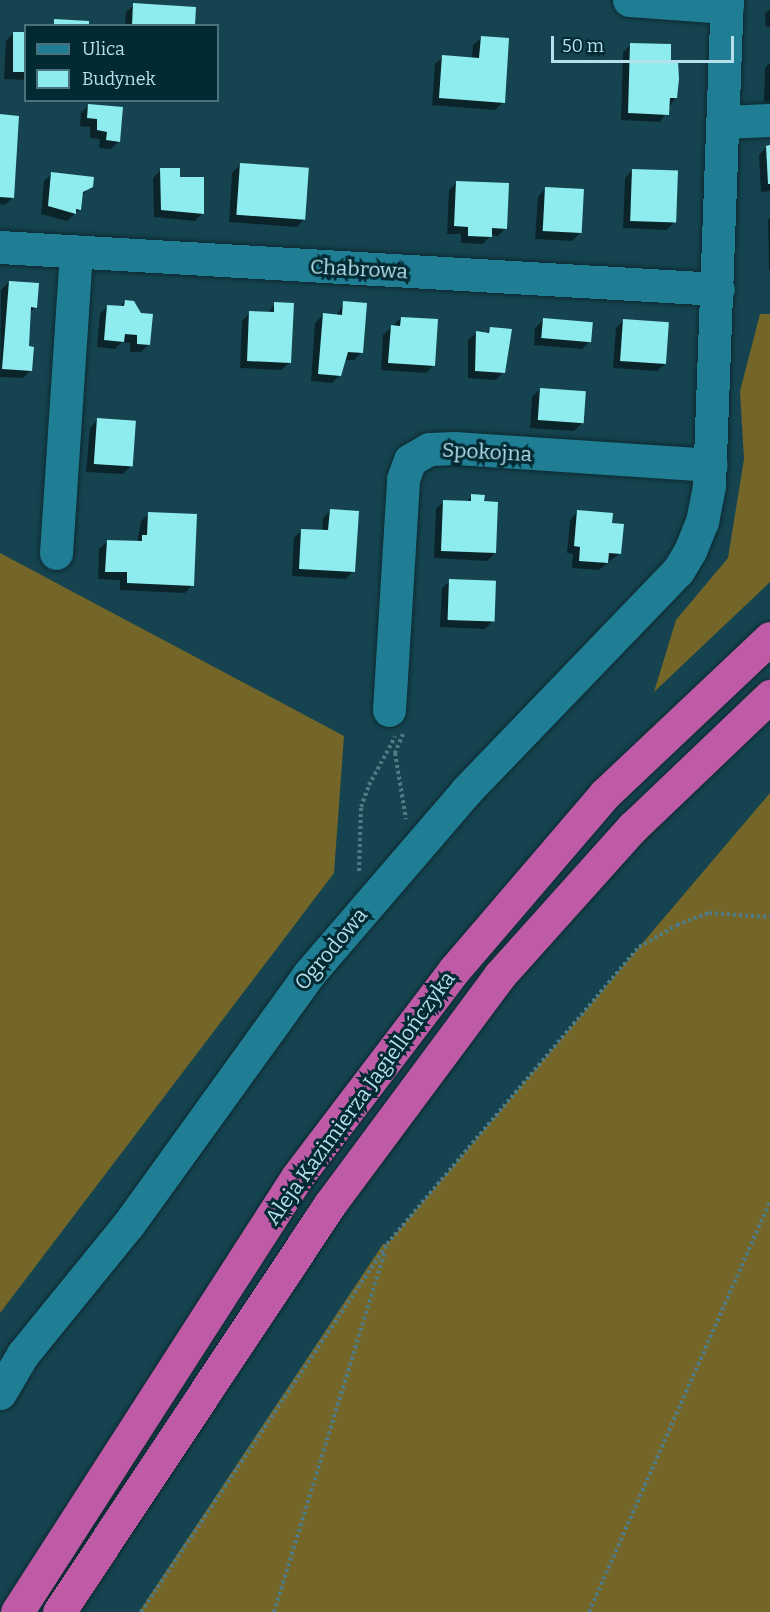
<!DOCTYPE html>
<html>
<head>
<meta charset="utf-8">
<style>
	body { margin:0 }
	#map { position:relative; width:770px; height:1612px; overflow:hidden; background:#154450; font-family:Bitter,serif }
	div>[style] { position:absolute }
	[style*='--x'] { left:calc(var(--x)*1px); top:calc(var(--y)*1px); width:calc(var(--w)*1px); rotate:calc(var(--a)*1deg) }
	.forest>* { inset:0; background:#736628 }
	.shadow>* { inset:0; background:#0007 }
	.building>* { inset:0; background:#8eecee; transform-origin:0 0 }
	.path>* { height:4px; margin-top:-2px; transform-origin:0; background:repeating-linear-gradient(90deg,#4f7b87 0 3px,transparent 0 6px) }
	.roads { filter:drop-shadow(0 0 2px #0d2930) drop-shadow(0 0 2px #0d2930) }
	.minor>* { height:33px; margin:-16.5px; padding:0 16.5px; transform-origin:16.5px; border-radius:16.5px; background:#1f7e94 }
	.highway>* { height:33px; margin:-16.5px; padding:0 16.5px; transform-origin:16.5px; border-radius:16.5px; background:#bf5ba6 }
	span { translate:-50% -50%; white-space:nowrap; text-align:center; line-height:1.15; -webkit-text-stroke:6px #022a33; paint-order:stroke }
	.street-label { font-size:21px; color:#b7dfeb }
	.legend { position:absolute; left:24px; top:24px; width:195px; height:78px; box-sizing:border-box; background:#022a33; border:2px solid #4a727d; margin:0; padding:8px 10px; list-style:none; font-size:18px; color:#b7dfeb }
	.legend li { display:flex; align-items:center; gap:12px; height:30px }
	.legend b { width:30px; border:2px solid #4a727d }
	.scale { position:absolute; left:551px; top:36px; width:183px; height:27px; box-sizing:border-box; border:3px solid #b7dfeb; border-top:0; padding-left:8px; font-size:18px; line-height:21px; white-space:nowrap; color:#b7dfeb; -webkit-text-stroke:4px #022a33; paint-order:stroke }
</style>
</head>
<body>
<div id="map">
	<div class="forest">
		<div style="clip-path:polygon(760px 314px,770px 314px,770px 582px,654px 692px,676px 620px,728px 558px,744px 459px,740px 391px)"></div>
		<div style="clip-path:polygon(0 553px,344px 736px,334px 873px,0 1313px)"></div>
		<div style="clip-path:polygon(770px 793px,770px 1612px,139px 1612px,383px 1244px,387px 1244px)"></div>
	</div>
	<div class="shadow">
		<div style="clip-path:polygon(134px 5px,193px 26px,125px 26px,126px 12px)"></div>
		<div style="clip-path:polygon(770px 9px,770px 27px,766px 27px,765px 14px)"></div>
		<div style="clip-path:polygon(26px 32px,26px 80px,4px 79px,6px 41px,13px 33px)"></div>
		<div style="clip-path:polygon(481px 38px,503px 102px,495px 110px,432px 105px,435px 64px,443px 57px,472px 59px,473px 45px)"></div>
		<div style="clip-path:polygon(631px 44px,669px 62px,676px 97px,660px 122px,621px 120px,623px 52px)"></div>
		<div style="clip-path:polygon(770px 63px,770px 102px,764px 102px,765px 68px)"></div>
		<div style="clip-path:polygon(89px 105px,119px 141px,111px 149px,99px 148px,100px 139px,90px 138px,90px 127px,80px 126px,81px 113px)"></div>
		<div style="clip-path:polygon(0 116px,13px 197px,5px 205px,0 204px)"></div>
		<div style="clip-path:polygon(766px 147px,770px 147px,770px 191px,761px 192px,759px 155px)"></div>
		<div style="clip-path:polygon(240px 165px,304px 219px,297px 227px,229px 222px,232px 173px)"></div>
		<div style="clip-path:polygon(161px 170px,179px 179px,202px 214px,195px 221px,154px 217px,153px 178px)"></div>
		<div style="clip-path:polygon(632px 170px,674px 222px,667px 230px,623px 228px,625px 178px)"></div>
		<div style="clip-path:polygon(52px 174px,91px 186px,81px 196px,80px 209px,67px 221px,41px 214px,44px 181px)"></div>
		<div style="clip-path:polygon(457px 182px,506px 228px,498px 236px,491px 235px,483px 244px,461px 243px,461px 234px,447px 234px,449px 190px)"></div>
		<div style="clip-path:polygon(545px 189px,580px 233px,572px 241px,535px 239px,538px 197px)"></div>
		<div style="clip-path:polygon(770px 218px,770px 270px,769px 270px,768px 220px)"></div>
		<div style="clip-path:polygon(9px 282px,36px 307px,29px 313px,27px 348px,31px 370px,23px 378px,0 377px,1px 290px)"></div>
		<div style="clip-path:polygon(125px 301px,149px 344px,141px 352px,130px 352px,130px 343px,122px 342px,115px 349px,97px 347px,100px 314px,108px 306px,120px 307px)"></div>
		<div style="clip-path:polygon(344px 303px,361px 353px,354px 360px,344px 360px,340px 375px,332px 383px,311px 381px,315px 323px,323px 315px,336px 316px)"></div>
		<div style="clip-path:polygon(275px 304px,289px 363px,281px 370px,240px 368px,242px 321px,250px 313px,267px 314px)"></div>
		<div style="clip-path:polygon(401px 318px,434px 365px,426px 373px,381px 370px,383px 335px)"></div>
		<div style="clip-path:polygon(543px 320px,590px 341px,582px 349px,534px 345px,535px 328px)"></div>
		<div style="clip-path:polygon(624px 320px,665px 364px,657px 371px,613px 368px,616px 328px)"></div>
		<div style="clip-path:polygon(490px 329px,503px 372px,496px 380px,468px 378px,468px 340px,476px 333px,485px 334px)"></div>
		<div style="clip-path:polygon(540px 389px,582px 423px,574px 431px,530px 428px,532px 397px)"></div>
		<div style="clip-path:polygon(97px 420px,131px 466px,123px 474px,86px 472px,90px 428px)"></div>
		<div style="clip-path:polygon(472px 496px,495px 553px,487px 561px,434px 558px,436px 509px,444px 501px,466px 502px)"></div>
		<div style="clip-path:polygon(330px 511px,353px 571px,346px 579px,292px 576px,294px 538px,302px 530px,322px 532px,323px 518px)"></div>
		<div style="clip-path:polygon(577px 512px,610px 524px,620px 553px,599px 570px,572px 568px,573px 554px,567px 553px,570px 520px)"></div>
		<div style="clip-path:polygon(149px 514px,192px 585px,185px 593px,120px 590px,120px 580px,98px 579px,99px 549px,107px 542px,137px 543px,141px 521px)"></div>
		<div style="clip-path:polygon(450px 581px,492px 622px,485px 629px,440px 627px,442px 588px)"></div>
	</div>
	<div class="building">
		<div style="clip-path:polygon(133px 3px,196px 7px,195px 26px,132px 26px)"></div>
		<div style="clip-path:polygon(54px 19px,89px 21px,89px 26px,54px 26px)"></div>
		<div style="left:13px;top:32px;width:13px;height:40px"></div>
		<div style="clip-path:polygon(481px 36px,509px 38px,505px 103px,439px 98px,442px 55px,479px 58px)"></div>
		<div style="clip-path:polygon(630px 43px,671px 44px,671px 61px,678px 61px,679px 79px,677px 98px,670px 98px,669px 115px,628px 113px)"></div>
		<div style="clip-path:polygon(88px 104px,123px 107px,120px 142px,106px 140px,107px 132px,97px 130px,97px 119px,87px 118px)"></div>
		<div style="clip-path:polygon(0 114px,19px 116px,14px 198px,0 197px)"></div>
		<div style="clip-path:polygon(770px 145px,770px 184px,768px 184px,766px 146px)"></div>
		<div style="left:240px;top:163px;width:69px;height:52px;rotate:4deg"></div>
		<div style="clip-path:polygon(160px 168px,180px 168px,180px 177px,204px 177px,204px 214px,161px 210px)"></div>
		<div style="left:632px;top:169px;width:46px;height:52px;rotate:2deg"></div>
		<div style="clip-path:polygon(51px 172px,94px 177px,93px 187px,83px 192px,81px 210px,76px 209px,76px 214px,48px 206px)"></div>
		<div style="clip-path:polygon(456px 181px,509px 183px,507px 229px,492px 228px,492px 237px,468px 236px,468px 227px,454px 226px)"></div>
		<div style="left:545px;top:187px;width:39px;height:44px;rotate:3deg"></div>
		<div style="clip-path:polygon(9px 281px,39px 283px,37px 308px,31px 307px,29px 346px,34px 347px,32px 371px,2px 369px)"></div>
		<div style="clip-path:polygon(125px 300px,134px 301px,141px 313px,153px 314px,150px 345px,137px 344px,137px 335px,125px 334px,124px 342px,104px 340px,107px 305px,124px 306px)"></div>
		<div style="clip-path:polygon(343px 301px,367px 303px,363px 353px,348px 352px,341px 376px,318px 374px,323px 313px,342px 315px)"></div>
		<div style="clip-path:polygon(274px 302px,294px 303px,291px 363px,247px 361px,249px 311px,274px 312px)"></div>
		<div style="clip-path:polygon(401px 317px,438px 319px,435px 366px,388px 363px,391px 325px,400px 326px)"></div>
		<div style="left:543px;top:318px;width:50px;height:20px;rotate:5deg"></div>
		<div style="left:623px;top:319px;width:46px;height:42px;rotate:4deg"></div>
		<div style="clip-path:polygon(490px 327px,512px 329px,505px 373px,475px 371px,476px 331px,489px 333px)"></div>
		<div style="left:540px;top:388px;width:46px;height:32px;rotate:4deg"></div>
		<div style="left:97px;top:418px;width:39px;height:46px;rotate:4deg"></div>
		<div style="clip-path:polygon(471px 494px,485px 495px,484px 501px,498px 502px,496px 553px,441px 551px,443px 500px,471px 501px)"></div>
		<div style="clip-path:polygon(330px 509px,359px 511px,355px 572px,299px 569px,301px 529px,328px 530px)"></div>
		<div style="clip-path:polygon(577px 510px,613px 513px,612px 523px,624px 524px,621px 554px,609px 553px,608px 563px,579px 561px,580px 547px,574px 546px)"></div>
		<div style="clip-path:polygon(148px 512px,197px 514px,194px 586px,127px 583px,127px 572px,105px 572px,107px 540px,142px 541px,142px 535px,147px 535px)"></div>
		<div style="left:449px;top:579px;width:47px;height:41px;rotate:2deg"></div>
	</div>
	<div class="path">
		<div style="--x:403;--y:734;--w:21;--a:113"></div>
		<div style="--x:395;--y:753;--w:67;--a:80.5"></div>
		<div style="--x:359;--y:871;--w:64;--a:-88.2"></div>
		<div style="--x:361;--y:807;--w:23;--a:-70"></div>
		<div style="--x:369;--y:785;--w:55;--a:-61.6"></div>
		<div style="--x:141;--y:1612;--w:443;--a:-56.2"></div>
		<div style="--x:387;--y:1244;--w:390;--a:-49.7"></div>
		<div style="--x:639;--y:947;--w:44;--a:-30.1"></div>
		<div style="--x:677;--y:925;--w:34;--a:-21"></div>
		<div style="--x:709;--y:913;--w:61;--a:3.8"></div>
		<div style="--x:274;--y:1612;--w:378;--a:-72.9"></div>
		<div style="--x:589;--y:1612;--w:449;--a:-66.2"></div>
	</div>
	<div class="roads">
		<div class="minor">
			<div style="--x:629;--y:0;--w:98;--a:4.1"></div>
			<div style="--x:723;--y:122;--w:47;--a:-2.4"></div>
			<div style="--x:0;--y:247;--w:719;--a:3.35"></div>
			<div style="--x:56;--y:553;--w:302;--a:-86.2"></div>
			<div style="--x:389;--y:710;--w:231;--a:-86.5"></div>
			<div style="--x:403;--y:479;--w:20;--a:-70"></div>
			<div style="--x:410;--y:460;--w:22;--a:-30"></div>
			<div style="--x:429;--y:449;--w:26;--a:-2"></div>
			<div style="--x:455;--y:448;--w:256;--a:3.8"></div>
			<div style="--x:0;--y:1393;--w:45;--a:-59.5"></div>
			<div style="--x:23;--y:1354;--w:166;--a:-50.9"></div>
			<div style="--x:128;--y:1225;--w:308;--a:-54.2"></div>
			<div style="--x:308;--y:975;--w:243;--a:-49.3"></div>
			<div style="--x:466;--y:791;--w:306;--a:-46.1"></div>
			<div style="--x:678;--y:571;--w:23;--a:-59"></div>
			<div style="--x:690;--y:551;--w:31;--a:-68"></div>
			<div style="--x:702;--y:522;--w:38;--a:-79"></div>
			<div style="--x:709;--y:485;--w:485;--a:-87.9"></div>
		</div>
		<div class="highway">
			<div style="--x:17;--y:1612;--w:517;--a:-57.23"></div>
			<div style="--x:297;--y:1177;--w:261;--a:-52.8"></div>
			<div style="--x:455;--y:969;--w:230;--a:-49.4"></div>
			<div style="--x:605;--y:794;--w:227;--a:-43.4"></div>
			<div style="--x:59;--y:1612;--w:490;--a:-56.4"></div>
			<div style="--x:330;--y:1204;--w:285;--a:-53.4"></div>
			<div style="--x:500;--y:975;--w:199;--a:-48.1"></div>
			<div style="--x:633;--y:827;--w:190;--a:-43.7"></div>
		</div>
	</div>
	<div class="street-label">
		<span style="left:359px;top:269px;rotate:3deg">Chabrowa</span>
		<span style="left:487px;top:452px;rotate:3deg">Spokojna</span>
		<span style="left:331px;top:949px;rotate:-50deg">Ogrodowa</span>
		<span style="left:360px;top:1098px;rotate:-54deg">Aleja Kazimierza Jagiellończyka</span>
	</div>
	<ul class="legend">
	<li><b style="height:8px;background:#1f7e94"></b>Ulica</li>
	<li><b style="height:16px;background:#8eecee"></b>Budynek</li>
	</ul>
	<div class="scale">50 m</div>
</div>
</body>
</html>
